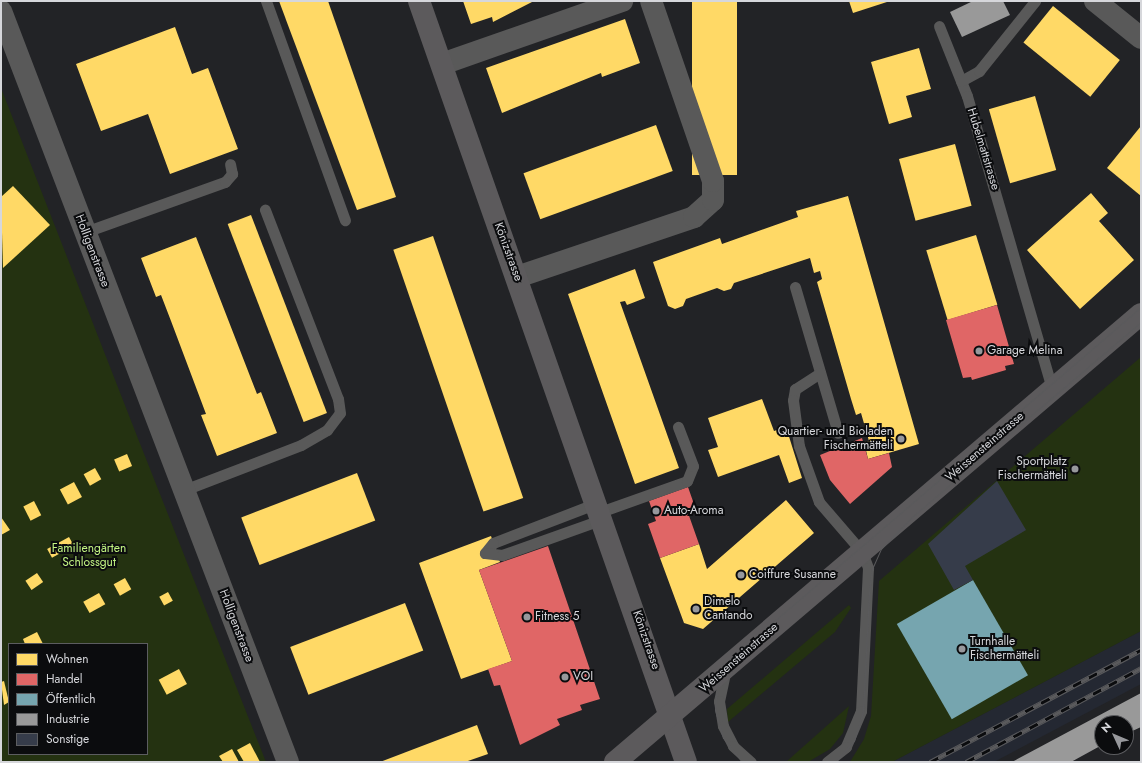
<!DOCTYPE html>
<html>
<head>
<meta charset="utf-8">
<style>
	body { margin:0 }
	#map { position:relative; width:1142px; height:763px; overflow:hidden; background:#222326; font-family:Jost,sans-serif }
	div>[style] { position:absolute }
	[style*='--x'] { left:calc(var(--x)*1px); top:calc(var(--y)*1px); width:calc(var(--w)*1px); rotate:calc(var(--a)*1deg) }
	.built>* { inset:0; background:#242832 }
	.green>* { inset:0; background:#243211 }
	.homes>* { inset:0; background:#ffd966; transform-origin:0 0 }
	.shops>* { inset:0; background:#e06666 }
	.public>* { inset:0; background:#76a5af; transform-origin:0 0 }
	.industry>* { inset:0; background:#999 }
	.building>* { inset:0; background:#363c4a }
	.service>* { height:11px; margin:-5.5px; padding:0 5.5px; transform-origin:5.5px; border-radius:5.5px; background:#595959 }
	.minor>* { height:22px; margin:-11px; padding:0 11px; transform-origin:11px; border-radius:11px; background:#595959 }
	.secondary>* { height:22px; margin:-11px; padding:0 11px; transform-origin:11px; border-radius:11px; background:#5c5a5c }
	.tram>* { height:1px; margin:-0.5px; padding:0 0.5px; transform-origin:0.5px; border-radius:0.5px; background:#5a5a5c }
	.rail>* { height:4.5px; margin-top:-2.25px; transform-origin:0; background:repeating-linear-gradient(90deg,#0b0c0e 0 9px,#5a5a5c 0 18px); box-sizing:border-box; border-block:1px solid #5a5a5c }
	.dots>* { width:11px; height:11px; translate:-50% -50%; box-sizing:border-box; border:2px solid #0b0c0e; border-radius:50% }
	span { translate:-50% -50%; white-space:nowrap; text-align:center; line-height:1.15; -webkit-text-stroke:4px #0b0c0e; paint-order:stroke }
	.street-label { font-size:12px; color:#d6d7db }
	.poi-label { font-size:12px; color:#d6d7db }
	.left { translate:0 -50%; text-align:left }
	.right { translate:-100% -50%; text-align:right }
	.park-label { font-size:12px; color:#c2f483 }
	.frame { position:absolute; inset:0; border:2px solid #d6d7db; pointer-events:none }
	.legend { position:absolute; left:8px; top:643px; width:140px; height:112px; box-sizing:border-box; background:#0b0c0e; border:1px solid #5c5d60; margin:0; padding:5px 7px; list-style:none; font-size:12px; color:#d6d7db }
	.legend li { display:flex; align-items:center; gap:8px; height:20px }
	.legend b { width:20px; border:1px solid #5c5d60 }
	.north { position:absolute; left:1094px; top:715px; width:40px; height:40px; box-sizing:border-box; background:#0b0c0e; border:1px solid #5c5d60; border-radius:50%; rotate:314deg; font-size:11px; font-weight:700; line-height:16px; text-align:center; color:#d6d7db }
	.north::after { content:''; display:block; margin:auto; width:14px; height:18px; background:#97989c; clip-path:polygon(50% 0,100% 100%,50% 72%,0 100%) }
</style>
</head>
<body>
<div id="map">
	<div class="built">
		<div style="clip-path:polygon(1141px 631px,1141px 684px,994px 762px,892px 762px)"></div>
	</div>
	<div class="green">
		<div style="clip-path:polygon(evenodd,1px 88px,137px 436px,266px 762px,1px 762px,1px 88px,9px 644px,147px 644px,147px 754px,9px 754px,9px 644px)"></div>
		<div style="clip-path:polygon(1141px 357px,1141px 631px,892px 762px,850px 762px,864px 739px,871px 716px,879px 581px)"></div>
		<div style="clip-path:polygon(849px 605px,851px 608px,835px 632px,728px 722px,727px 709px)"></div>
		<div style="clip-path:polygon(849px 706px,843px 733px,830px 749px,808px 762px,786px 762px)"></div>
	</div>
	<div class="homes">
		<div style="clip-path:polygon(279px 1px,328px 1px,396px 197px,357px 210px)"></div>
		<div style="clip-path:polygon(463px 1px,532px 1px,532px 2px,493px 22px,492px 17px,471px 24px)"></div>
		<div style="left:692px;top:1px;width:45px;height:174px"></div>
		<div style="clip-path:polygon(849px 1px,890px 1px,853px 13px)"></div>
		<div style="left:1053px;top:6px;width:86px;height:47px;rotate:39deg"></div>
		<div style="clip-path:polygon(625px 19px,640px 63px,602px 77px,601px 73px,502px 113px,486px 68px)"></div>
		<div style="clip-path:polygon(175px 27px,192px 74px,208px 68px,238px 149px,170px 174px,148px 114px,101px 131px,76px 64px)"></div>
		<div style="clip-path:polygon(919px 48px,931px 89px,906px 96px,912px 117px,889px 124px,871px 62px)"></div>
		<div style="left:1035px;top:96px;width:77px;height:48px;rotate:74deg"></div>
		<div style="left:656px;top:125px;width:49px;height:141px;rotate:70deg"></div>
		<div style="clip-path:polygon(1141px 126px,1141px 196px,1107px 168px)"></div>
		<div style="left:955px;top:144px;width:64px;height:58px;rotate:75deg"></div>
		<div style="clip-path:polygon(13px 186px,50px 225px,3px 268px,1px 197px)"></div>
		<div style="clip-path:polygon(1091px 193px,1108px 213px,1099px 221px,1134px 260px,1080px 309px,1027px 250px)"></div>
		<div style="clip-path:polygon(848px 196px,919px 444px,868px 459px,864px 442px,869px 441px,861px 413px,856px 415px,851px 399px,817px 282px,822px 279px,820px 271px,814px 273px,810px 258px,734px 283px,731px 289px,724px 291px,717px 288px,686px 299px,683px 306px,675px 309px,668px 306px,653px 262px,720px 238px,722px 244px,798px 217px,796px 211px)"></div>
		<div style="left:251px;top:215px;width:212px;height:25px;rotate:69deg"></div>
		<div style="left:976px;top:235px;width:73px;height:52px;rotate:73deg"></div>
		<div style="left:433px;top:236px;width:277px;height:42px;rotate:71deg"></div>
		<div style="clip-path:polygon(196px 237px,257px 394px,261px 392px,277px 433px,217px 456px,201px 415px,206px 414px,171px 321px,161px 295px,156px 297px,141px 258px)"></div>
		<div style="clip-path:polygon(635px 269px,645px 298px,627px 305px,625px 301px,620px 302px,679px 468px,635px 484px,568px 294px)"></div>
		<div style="clip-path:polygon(762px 399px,774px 431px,786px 427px,802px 478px,789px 483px,779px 455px,718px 477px,708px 450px,718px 447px,708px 418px)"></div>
		<div style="left:127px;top:454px;width:13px;height:14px;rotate:67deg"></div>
		<div style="left:95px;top:468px;width:13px;height:13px;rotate:61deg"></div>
		<div style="left:357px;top:473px;width:51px;height:124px;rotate:69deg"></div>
		<div style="left:74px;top:482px;width:17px;height:16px;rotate:62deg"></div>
		<div style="clip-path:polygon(786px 500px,814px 533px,703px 629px,684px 623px,660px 558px,699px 544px,707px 569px)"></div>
		<div style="left:34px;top:501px;width:16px;height:12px;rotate:63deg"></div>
		<div style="clip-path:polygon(1px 517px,10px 530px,1px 535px)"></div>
		<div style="clip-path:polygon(491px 536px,500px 562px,479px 570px,512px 661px,461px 679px,419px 563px)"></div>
		<div style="left:69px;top:537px;width:10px;height:25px;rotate:61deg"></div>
		<div style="left:37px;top:573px;width:11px;height:14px;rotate:56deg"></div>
		<div style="left:125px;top:578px;width:13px;height:13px;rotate:61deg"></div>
		<div style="left:168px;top:592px;width:10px;height:10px;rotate:61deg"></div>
		<div style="left:99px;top:593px;width:13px;height:18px;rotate:61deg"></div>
		<div style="left:405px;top:603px;width:51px;height:123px;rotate:69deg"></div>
		<div style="clip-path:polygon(37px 632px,43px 644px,25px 644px,23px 639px)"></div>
		<div style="left:179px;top:669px;width:17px;height:23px;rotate:62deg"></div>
		<div style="clip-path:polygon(4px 681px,9px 702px,4px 705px,1px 682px)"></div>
		<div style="clip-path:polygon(477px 725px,488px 754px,465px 762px,380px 762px)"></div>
		<div style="clip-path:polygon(250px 743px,260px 762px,244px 762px,237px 750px)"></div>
		<div style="clip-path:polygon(232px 749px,239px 762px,223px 762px,219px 756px)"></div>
	</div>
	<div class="shops">
		<div style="clip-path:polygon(997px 305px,1014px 364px,1005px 366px,1006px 370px,972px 380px,971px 377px,963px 378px,946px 320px)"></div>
		<div style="clip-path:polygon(862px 438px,868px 459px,889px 453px,892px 467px,850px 504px,830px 480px,820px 455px)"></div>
		<div style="clip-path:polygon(688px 487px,695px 507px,687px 510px,699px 544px,660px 558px,648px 524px,656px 521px,649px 501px)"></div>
		<div style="clip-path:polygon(548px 546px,600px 699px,580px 705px,582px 710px,557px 719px,560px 725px,520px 745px,500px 685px,494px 686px,488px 669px,512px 661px,479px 570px)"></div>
	</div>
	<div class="public">
		<div style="left:973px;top:580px;width:110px;height:88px;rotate:60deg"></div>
	</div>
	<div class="industry">
		<div style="clip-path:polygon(973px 1px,1003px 1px,1010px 15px,962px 37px,950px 12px)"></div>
		<div style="clip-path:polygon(1141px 693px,1141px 727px,1126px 734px,1126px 723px,1102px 723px,1102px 745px,1071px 762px,1012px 762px)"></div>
	</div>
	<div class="building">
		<div style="clip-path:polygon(997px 481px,1026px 530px,965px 566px,973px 580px,954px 590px,928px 544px)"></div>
	</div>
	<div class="service">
		<div style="--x:266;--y:1;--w:233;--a:70.2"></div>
		<div style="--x:939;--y:26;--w:75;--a:68.2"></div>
		<div style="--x:967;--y:96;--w:305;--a:73.8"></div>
		<div style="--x:961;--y:81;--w:21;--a:-29"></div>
		<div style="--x:979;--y:71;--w:90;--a:-51.3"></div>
		<div style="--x:85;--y:232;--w:149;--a:-19.7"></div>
		<div style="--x:225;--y:182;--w:11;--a:-49"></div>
		<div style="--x:232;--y:174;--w:10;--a:-101"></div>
		<div style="--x:795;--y:287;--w:152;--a:73.6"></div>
		<div style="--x:820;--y:373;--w:30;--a:147"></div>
		<div style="--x:795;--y:389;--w:11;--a:100"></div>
		<div style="--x:793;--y:400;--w:46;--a:82.6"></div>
		<div style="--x:799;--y:446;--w:59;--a:70.3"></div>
		<div style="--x:819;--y:502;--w:66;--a:49.3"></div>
		<div style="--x:862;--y:552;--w:17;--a:69"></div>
		<div style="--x:868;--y:568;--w:143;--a:92.8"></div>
		<div style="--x:861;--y:711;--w:39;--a:113"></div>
		<div style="--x:846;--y:747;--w:24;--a:142"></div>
		<div style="--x:184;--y:490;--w:125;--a:-21"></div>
		<div style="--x:301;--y:445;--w:30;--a:-30"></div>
		<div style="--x:327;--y:430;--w:21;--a:-53"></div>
		<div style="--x:340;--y:413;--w:14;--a:-98"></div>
		<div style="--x:338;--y:399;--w:203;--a:-111.1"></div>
		<div style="--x:597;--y:503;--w:111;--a:159"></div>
		<div style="--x:493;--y:543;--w:13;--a:129"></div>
		<div style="--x:485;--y:553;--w:17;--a:7"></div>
		<div style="--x:502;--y:555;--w:107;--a:-19.6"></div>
		<div style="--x:600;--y:512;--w:92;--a:-19.6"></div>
		<div style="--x:687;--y:481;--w:16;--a:-68"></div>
		<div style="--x:693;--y:466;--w:42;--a:-111"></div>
		<div style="--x:725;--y:673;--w:29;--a:102"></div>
		<div style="--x:719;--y:701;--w:25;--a:81"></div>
		<div style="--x:723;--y:726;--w:22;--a:63"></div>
		<div style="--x:733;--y:746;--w:24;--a:42"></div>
	</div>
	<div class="minor">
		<div style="--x:1095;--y:1;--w:59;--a:38.8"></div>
		<div style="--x:1;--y:11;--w:804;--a:69.09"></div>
		<div style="--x:442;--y:64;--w:191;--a:-19.3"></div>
		<div style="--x:517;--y:277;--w:187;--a:-18.7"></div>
		<div style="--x:694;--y:217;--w:25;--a:-42"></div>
		<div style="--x:713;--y:200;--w:19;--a:-90"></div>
		<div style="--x:713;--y:181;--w:190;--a:-109"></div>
	</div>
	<div class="secondary">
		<div style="--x:419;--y:1;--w:806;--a:70.67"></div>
		<div style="--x:615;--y:762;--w:691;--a:-40.42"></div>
	</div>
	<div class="tram">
		<div style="--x:742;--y:762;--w:31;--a:-128"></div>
		<div style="--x:723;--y:738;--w:29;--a:-106"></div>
		<div style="--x:715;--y:710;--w:23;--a:-85"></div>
		<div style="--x:717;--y:687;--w:31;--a:-65"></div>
		<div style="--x:730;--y:659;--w:541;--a:-40.58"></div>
		<div style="--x:835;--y:762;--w:28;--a:-48"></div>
		<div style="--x:854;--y:741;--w:31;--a:-73"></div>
		<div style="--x:863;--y:711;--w:118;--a:-87.1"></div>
		<div style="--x:869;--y:593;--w:24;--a:-83"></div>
		<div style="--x:872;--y:569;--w:22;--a:-66"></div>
		<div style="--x:881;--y:549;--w:46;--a:-45.9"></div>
		<div style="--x:913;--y:516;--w:299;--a:-40.4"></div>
	</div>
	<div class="rail">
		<div style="--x:930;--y:762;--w:239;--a:-28"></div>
		<div style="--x:966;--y:762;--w:199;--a:-28.2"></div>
	</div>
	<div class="dots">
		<div style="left:979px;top:351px;background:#97989c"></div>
		<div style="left:901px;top:439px;background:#97989c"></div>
		<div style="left:1075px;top:469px;background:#97989c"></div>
		<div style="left:656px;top:511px;background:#97989c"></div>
		<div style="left:741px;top:575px;background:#97989c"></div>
		<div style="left:696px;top:609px;background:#97989c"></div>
		<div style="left:527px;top:617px;background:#97989c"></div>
		<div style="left:962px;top:649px;background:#97989c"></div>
		<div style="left:565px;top:677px;background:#97989c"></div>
	</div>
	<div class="street-label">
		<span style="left:983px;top:149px;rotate:73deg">Hubelmattstrasse</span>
		<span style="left:92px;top:251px;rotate:69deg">Holligenstrasse</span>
		<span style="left:508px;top:252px;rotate:70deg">Könizstrasse</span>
		<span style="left:985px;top:447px;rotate:-41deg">Weissensteinstrasse</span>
		<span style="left:236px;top:626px;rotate:69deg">Holligenstrasse</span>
		<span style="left:646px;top:640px;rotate:71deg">Könizstrasse</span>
		<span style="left:739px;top:658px;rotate:-41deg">Weissensteinstrasse</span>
	</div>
	<div class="poi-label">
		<span class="left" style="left:987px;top:351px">Garage Melina</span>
		<span class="right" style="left:893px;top:439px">Quartier- und Bioladen<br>Fischermätteli</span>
		<span class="right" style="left:1067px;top:469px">Sportplatz<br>Fischermätteli</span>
		<span class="left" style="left:664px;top:511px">Auto-Aroma</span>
		<span class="left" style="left:749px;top:575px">Coiffure Susanne</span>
		<span class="left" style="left:704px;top:609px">Dimelo<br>Cantando</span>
		<span class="left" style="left:535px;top:617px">Fitness 5</span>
		<span class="left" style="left:970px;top:649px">Turnhalle<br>Fischermätteli</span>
		<span class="left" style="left:573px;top:677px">VOI</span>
	</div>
	<div class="park-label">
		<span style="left:89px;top:556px">Familiengärten<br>Schlossgut</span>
	</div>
	<div class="frame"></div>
	<ul class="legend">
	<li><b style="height:11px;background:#ffd966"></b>Wohnen</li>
	<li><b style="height:11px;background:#e06666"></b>Handel</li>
	<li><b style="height:11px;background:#76a5af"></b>Öffentlich</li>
	<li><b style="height:11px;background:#999"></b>Industrie</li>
	<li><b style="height:11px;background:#363c4a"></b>Sonstige</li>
	</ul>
	<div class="north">N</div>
</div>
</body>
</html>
